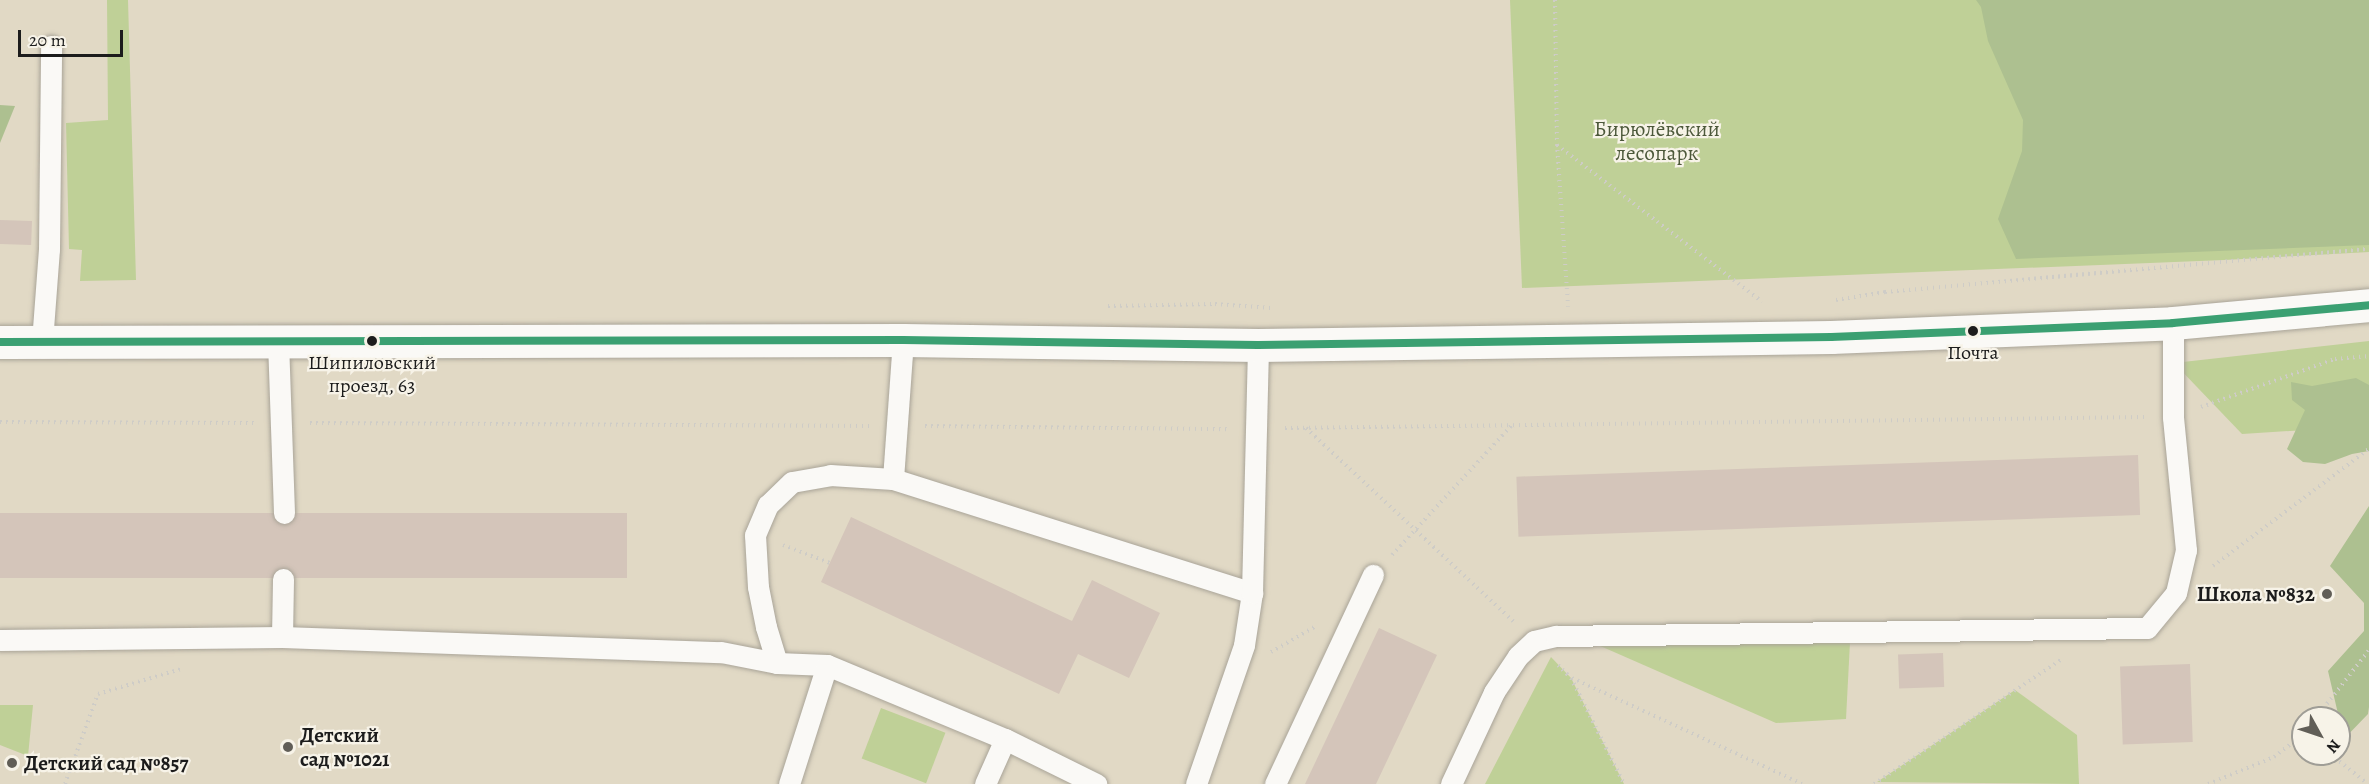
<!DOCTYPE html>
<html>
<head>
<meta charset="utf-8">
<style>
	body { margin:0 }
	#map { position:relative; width:2369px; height:784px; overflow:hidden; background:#e1d9c5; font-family:Alegreya,serif }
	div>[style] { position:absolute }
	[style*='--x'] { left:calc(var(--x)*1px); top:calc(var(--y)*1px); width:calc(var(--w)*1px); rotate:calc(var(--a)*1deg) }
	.green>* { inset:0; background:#bfd097; transform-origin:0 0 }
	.forest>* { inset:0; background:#adc090 }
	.building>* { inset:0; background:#d4c5ba; transform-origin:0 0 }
	.path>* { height:4px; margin-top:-2px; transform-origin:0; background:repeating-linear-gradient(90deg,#ceccc7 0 1.5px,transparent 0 6px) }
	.roads { filter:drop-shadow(0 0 2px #a9a498) drop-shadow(0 0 2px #a9a498) }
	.lane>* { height:21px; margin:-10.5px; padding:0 10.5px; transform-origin:10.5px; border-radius:10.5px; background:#faf9f6 }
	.secondary>* { height:33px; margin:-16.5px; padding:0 16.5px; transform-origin:16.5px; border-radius:16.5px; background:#faf9f6 }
	.bus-1>* { height:8px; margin:-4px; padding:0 4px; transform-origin:4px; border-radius:4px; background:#3ba072 }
	.dots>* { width:16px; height:16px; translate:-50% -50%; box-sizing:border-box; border:3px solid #f7f3e8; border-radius:50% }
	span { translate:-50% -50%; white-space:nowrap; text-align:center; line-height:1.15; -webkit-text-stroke:4.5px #f7f3e8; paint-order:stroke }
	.bus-label { font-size:20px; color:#1c1c1c }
	.park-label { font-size:21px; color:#4c583a }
	.poi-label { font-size:21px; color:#1c1c1c; font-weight:700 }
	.right { translate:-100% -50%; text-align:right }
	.left { translate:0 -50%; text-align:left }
	.north { position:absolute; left:2291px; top:706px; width:60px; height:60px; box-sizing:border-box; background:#f7f3e8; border:2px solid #9f9d96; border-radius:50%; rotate:130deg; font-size:16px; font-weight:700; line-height:24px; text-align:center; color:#1c1c1c }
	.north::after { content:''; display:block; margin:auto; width:21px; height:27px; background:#615e57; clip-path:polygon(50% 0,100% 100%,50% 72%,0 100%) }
	.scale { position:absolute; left:18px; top:30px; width:105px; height:27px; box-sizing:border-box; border:3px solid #1c1c1c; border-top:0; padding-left:8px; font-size:18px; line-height:21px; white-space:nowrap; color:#1c1c1c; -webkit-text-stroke:4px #f7f3e8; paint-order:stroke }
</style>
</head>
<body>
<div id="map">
	<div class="green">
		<div style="clip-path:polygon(107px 0,128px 0,136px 280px,80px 281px,82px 250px,69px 249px,66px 123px,108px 120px)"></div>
		<div style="clip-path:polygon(1510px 0,2369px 0,2369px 252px,2224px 260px,1522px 288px)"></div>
		<div style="clip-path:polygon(2369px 341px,2369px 426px,2242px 434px,2174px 363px)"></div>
		<div style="clip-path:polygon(1850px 642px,1846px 719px,1776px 723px,1598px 645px)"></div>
		<div style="clip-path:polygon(1551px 657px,1571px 678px,1624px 784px,1485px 784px)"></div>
		<div style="clip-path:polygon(2015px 690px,2077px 735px,2079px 784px,1877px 782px)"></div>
		<div style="clip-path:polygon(0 705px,33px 705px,28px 756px,0 745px)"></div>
		<div style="left:881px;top:708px;width:69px;height:54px;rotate:21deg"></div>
	</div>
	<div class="forest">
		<div style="clip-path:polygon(1976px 0,2369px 0,2369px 245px,2016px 259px,1998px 219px,2022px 151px,2023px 120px,1988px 41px,1981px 7px)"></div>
		<div style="clip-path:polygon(0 105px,15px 106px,0 143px)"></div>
		<div style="clip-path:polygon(2356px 378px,2369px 385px,2369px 451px,2352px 454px,2325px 464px,2303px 462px,2287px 449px,2305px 410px,2292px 400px,2291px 382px,2312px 386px)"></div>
		<div style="clip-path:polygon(2369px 506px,2369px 707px,2368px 714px,2340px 743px,2339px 718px,2328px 671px,2364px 631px,2364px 603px,2330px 566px)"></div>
	</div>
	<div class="building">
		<div style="left:0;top:220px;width:32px;height:24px;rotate:2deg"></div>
		<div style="left:2138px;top:455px;width:60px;height:622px;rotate:88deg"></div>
		<div style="left:627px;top:513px;width:65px;height:627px;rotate:90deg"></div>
		<div style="clip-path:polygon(851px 517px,1072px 621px,1092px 580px,1160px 613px,1129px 678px,1078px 654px,1059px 694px,821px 582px)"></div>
		<div style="clip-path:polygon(1379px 628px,1437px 655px,1376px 784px,1305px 784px)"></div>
		<div style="left:1943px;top:653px;width:34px;height:45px;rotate:88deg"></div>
		<div style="left:2190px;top:664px;width:78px;height:70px;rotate:88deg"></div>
	</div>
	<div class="path">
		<div style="--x:1555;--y:0;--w:144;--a:89.2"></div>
		<div style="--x:1557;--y:144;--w:163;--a:86.1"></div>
		<div style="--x:1557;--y:145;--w:258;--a:37.4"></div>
		<div style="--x:1836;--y:300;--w:50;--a:-9.3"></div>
		<div style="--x:1885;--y:292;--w:486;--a:-5.1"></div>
		<div style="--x:1108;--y:306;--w:107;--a:-1.1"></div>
		<div style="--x:1215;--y:304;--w:56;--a:4.1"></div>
		<div style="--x:2201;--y:407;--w:142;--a:-19.7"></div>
		<div style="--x:2335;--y:359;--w:34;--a:-5"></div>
		<div style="--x:0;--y:422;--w:254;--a:0.2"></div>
		<div style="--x:310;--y:423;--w:559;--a:0.31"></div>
		<div style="--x:925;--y:426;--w:304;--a:0.6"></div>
		<div style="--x:1285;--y:428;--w:859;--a:-0.73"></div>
		<div style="--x:1306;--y:428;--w:284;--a:43"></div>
		<div style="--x:783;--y:545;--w:50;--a:21"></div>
		<div style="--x:1392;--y:555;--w:176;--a:-47.3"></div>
		<div style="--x:2213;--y:566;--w:195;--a:-36.9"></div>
		<div style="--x:1271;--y:652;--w:52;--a:-30"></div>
		<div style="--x:1558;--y:665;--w:18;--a:45"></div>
		<div style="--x:1571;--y:678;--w:119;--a:63.4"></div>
		<div style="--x:1572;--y:678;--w:253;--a:24.7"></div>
		<div style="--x:2316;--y:718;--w:86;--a:-52.1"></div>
		<div style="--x:2330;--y:754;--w:48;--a:38.3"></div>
		<div style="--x:65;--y:784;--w:96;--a:-69.9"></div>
		<div style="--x:98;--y:694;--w:87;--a:-16.8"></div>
		<div style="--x:1874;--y:784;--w:226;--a:-33.6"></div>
		<div style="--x:2208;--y:784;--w:71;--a:-22.2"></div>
		<div style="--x:2274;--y:757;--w:37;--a:-38"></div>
	</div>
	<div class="roads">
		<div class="lane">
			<div style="--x:278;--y:341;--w:172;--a:88"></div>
			<div style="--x:42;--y:342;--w:93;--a:-85.7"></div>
			<div style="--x:49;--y:249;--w:203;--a:-89.4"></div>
			<div style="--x:893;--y:479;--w:139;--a:-85.9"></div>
			<div style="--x:282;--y:637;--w:58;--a:-89"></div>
			<div style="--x:0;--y:640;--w:282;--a:-0.6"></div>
			<div style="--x:282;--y:637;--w:439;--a:2"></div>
			<div style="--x:721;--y:652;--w:57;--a:11.1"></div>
			<div style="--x:777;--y:663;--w:50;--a:2.3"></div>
			<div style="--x:827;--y:665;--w:193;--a:22.6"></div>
			<div style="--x:1005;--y:739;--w:102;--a:26.3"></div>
			<div style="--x:777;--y:663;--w:38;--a:-107"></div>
			<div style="--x:766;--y:627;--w:41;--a:-101.3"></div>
			<div style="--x:758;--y:587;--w:52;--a:-93.3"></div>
			<div style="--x:755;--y:535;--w:33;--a:-67"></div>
			<div style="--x:768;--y:505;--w:33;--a:-44"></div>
			<div style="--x:792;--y:482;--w:39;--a:-10"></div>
			<div style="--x:830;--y:475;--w:63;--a:3.6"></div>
			<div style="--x:893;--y:479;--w:377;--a:17.6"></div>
			<div style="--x:789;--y:784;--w:125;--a:-72.3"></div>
			<div style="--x:985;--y:784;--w:49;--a:-66"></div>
			<div style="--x:1196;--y:784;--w:147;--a:-70.9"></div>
			<div style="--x:1244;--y:645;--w:53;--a:-81.3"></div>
			<div style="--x:1252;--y:593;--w:248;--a:-88.6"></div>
			<div style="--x:1275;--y:784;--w:231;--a:-64.9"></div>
			<div style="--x:1451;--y:784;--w:102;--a:-64.9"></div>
			<div style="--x:1494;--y:692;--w:43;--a:-56.3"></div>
			<div style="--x:1518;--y:656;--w:22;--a:-43"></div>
			<div style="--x:1534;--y:641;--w:23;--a:-13"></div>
			<div style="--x:1556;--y:636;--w:591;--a:-0.78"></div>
			<div style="--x:2147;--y:628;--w:45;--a:-50.4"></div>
			<div style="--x:2176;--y:593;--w:44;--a:-76.9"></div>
			<div style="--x:2186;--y:550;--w:134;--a:-95.6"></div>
			<div style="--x:2173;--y:417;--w:94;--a:-90"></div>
		</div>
		<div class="secondary">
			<div style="--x:0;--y:342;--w:903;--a:-0.13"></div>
			<div style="--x:903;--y:340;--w:355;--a:0.8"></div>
			<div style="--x:1258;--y:345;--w:573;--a:-0.8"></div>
			<div style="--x:1831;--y:337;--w:342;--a:-2.3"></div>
			<div style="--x:2173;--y:323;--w:197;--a:-5.2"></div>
		</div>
	</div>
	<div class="bus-1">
		<div style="--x:0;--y:342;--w:903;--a:-0.13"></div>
		<div style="--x:903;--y:340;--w:355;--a:0.8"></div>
		<div style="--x:1258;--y:345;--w:573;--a:-0.8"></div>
		<div style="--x:1831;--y:337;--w:342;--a:-2.3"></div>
		<div style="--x:2173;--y:323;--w:197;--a:-5.2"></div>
	</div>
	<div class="dots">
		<div style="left:1973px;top:331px;background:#1c1c1c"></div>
		<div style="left:372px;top:341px;background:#1c1c1c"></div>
		<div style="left:2327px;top:594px;background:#615e57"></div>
		<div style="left:288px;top:747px;background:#615e57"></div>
		<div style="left:12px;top:763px;background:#615e57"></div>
	</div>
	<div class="bus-label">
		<span style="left:1973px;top:352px">Почта</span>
		<span style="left:372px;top:374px">Шипиловский<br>проезд, 63</span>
	</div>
	<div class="park-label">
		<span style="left:1657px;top:141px">Бирюлёвский<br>лесопарк</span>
	</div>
	<div class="poi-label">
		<span class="right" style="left:2315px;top:594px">Школа №832</span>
		<span class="left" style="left:300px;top:747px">Детский<br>сад №1021</span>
		<span class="left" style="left:24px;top:763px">Детский сад №857</span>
	</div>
	<div class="north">N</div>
	<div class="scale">20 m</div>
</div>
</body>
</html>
